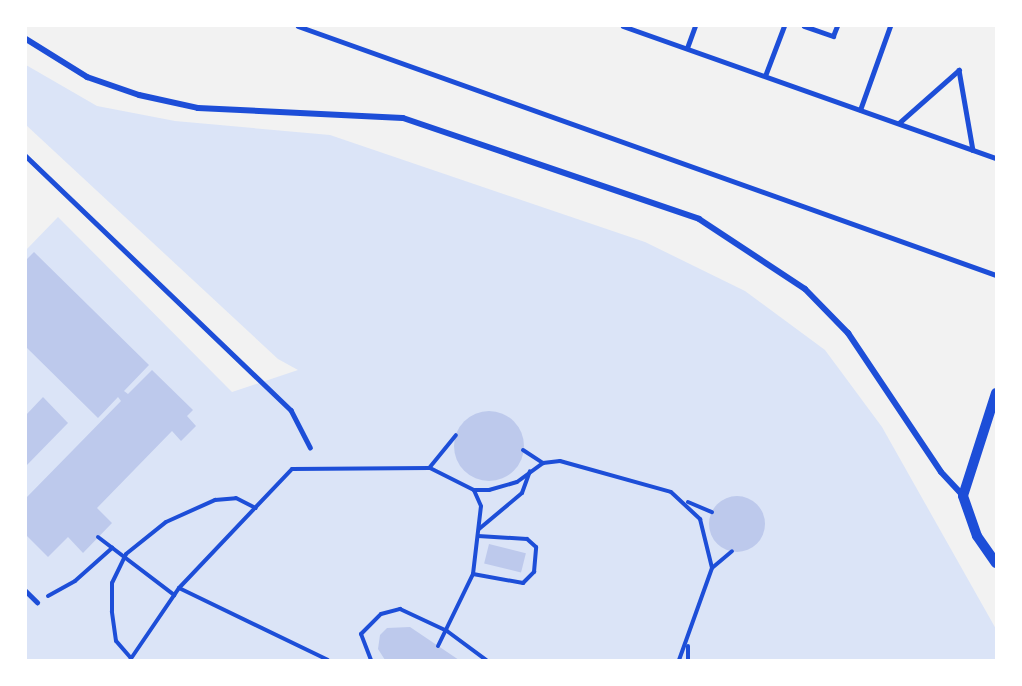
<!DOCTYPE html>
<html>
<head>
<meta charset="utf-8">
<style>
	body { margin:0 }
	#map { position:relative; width:1022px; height:686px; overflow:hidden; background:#f2f2f2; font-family:Figtree,sans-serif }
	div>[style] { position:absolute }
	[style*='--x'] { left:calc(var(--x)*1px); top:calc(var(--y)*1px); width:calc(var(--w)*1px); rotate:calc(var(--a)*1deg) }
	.green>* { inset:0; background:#dbe4f7 }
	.building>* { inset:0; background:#bdc9ec; transform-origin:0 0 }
	.round { border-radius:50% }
	.path>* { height:4px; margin:-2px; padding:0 2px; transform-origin:2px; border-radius:2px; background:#1d4ed8 }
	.service>* { height:4.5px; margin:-2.25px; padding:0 2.25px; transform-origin:2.25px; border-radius:2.25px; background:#1d4ed8 }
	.minor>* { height:6px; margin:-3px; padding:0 3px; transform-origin:3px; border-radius:3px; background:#1d4ed8 }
	.tertiary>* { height:10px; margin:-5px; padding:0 5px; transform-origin:5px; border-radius:5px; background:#1d4ed8 }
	span { translate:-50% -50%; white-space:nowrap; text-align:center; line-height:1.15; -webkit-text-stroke:6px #fff; paint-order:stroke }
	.frame { position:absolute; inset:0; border:27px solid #fff; pointer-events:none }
</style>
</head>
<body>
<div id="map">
	<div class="green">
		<div style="clip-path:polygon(26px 65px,97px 106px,175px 121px,330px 135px,645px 242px,745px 291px,825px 350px,882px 427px,996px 629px,996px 660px,26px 660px,26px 250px,58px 217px,232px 392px,298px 370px,278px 359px,26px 125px)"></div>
	</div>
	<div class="building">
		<div style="clip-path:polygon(34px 252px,149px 365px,124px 391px,128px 394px,152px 370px,193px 410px,187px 416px,196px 426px,181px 441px,172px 431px,97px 508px,112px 523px,83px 553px,68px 537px,48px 557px,26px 535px,26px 498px,121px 401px,118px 397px,98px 418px,26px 347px,26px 260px)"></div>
		<div style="clip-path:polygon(43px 397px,68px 423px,26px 466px,26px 415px)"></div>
		<div class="round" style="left:454px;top:411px;width:70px;height:70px"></div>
		<div class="round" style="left:709px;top:496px;width:56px;height:56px"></div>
		<div style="left:489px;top:544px;width:38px;height:20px;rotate:14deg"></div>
		<div style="clip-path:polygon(410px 627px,459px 660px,385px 660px,378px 649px,380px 635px,387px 628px)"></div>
	</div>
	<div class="path">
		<div style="--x:523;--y:450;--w:24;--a:33"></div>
		<div style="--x:430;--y:467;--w:41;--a:-50.9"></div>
		<div style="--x:688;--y:502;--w:26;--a:23"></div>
		<div style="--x:479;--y:529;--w:56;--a:-39.9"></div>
		<div style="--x:522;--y:493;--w:23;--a:-70"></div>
		<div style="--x:98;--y:537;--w:96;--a:37.3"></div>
		<div style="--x:712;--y:568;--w:26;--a:-40"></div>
		<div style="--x:473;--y:574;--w:51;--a:10.2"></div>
		<div style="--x:523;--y:583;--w:16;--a:-45"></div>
		<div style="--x:534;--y:572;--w:25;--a:-85"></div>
		<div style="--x:536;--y:547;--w:12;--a:-138"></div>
		<div style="--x:527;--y:539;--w:49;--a:-176.5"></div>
		<div style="--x:179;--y:588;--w:165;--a:25.8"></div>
		<div style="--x:48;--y:596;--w:31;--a:-29"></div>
		<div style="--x:75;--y:581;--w:50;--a:-41.7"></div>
		<div style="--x:438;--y:646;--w:80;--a:-64.1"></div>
		<div style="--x:473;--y:574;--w:68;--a:-83.3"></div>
		<div style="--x:481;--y:506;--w:17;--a:-114"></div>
		<div style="--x:130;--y:657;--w:21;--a:-131"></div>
		<div style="--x:116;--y:641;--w:30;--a:-98"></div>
		<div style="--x:112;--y:611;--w:28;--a:-90"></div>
		<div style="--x:112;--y:583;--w:32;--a:-64"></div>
		<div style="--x:126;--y:554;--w:51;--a:-38.7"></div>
		<div style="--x:166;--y:522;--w:54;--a:-24.2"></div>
		<div style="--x:215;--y:500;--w:21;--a:-5"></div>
		<div style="--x:236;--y:498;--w:22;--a:27"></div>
		<div style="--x:130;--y:660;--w:87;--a:-55.8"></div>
		<div style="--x:179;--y:588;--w:164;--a:-46.5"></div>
		<div style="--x:292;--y:469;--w:138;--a:-0.4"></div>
		<div style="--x:430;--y:468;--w:49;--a:26.6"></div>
		<div style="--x:474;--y:490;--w:15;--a:0"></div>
		<div style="--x:489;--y:490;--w:29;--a:-16"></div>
		<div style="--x:517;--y:482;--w:32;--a:-36"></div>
		<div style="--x:543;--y:463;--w:17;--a:-7"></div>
		<div style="--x:560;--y:461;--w:115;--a:15.6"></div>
		<div style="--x:671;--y:492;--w:40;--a:43"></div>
		<div style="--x:700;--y:519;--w:50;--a:76.2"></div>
		<div style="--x:712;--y:568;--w:98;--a:109.7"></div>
		<div style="--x:371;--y:660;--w:28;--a:-111"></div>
		<div style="--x:361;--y:634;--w:28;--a:-45"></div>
		<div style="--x:381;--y:614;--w:20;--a:-15"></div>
		<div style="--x:400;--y:609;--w:52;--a:25.1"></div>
		<div style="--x:447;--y:631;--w:49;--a:36.6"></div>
		<div style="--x:688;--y:660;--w:14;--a:-90"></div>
	</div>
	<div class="service">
		<div style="--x:298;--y:26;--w:741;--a:19.63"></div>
		<div style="--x:623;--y:26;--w:396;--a:19.5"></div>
		<div style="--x:804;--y:26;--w:31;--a:19"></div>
		<div style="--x:833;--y:36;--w:11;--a:-68"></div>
		<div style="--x:687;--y:48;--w:23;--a:-70"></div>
		<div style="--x:765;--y:76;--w:53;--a:-69.2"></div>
		<div style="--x:860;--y:110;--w:89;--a:-70.3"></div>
		<div style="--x:899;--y:123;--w:80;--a:-41.5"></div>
		<div style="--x:959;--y:70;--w:81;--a:80.1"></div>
		<div style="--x:26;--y:156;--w:367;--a:43.8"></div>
		<div style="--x:291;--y:410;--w:42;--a:62.8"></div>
		<div style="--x:26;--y:591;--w:16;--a:45"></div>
	</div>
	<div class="minor">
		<div style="--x:26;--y:39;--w:72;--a:31.9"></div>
		<div style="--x:87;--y:77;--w:55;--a:19.1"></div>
		<div style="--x:139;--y:95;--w:60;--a:12.4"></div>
		<div style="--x:198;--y:108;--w:205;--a:2.8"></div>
		<div style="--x:403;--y:118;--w:313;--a:18.8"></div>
		<div style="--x:699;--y:219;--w:127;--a:33.4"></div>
		<div style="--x:805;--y:289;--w:62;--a:45.7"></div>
		<div style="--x:848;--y:333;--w:167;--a:56.2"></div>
		<div style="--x:941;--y:472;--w:33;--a:47"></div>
	</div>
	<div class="tertiary">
		<div style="--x:996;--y:393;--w:108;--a:107.8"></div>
		<div style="--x:963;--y:496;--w:42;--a:70.7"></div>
		<div style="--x:977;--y:536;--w:33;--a:55"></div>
	</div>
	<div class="frame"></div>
</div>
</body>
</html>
